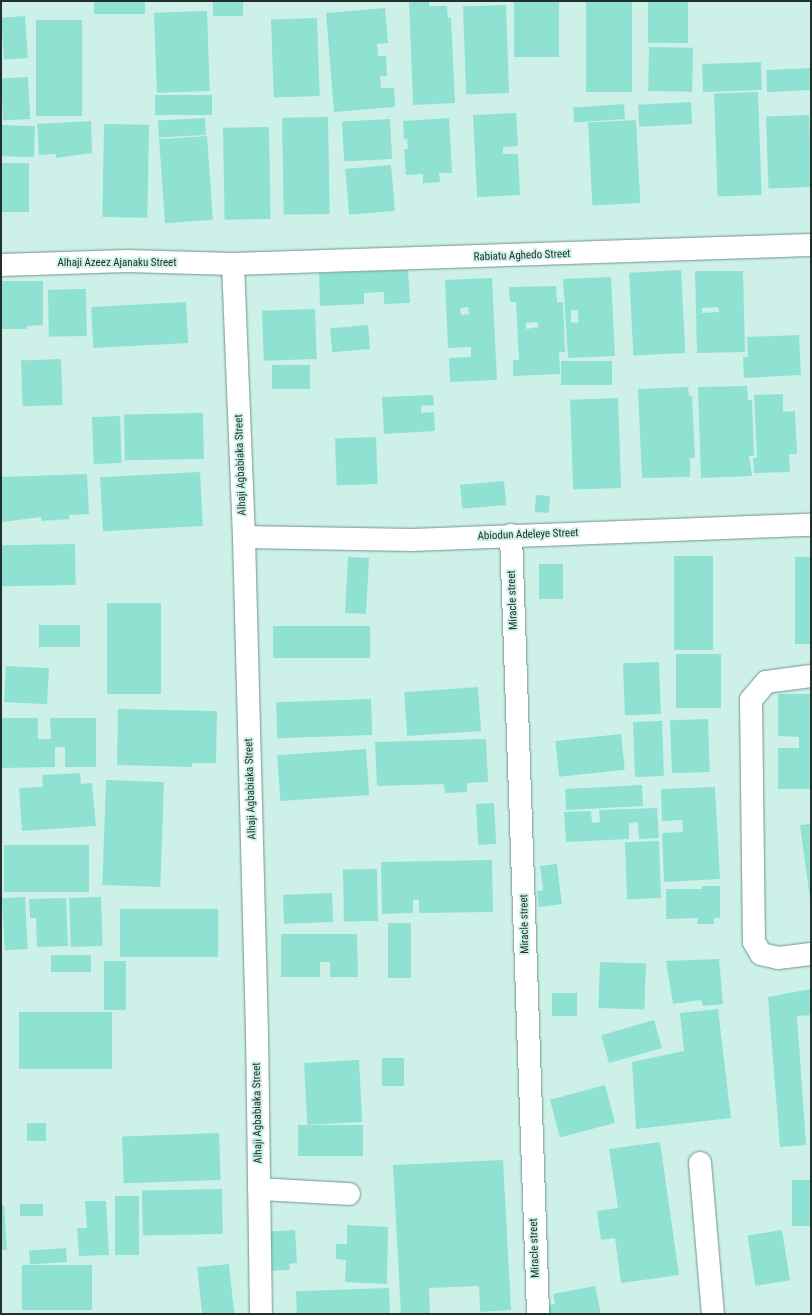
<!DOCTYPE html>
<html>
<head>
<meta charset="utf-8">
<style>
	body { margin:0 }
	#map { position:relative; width:812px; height:1315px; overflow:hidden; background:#cdf1e9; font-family:"Roboto Condensed",sans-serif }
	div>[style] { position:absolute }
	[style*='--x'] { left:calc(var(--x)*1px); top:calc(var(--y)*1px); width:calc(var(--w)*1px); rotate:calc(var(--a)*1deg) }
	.building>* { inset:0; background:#8fe1d2; transform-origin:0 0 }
	.roads { filter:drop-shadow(0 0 1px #72948d) drop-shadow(0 0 1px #72948d) }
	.minor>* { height:22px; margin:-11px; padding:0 11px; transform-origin:11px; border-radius:11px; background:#fff }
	span { translate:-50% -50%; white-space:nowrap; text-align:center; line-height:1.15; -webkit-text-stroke:3.5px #cdf1e9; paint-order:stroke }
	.street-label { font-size:11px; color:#22302d }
	.frame { position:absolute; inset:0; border:2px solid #22302d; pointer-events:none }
</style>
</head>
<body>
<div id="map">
	<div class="building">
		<div style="left:94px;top:1px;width:51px;height:13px"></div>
		<div style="left:213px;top:1px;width:30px;height:15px"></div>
		<div style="clip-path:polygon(409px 1px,429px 1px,429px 6px,447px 6px,448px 18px,451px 18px,455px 103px,413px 105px)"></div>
		<div style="left:586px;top:1px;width:46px;height:91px"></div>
		<div style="left:648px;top:1px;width:40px;height:42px"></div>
		<div style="left:514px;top:2px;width:45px;height:55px"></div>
		<div style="left:506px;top:5px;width:88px;height:43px;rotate:88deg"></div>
		<div style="clip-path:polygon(385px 8px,388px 43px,377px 44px,378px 56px,386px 56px,387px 76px,380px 76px,381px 88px,394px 88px,395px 107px,334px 112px,326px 13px)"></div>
		<div style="left:207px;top:11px;width:80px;height:53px;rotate:88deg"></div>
		<div style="left:25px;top:16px;width:42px;height:24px;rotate:86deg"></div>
		<div style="left:317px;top:18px;width:78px;height:46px;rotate:88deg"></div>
		<div style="left:36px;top:20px;width:46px;height:96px"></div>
		<div style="left:649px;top:47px;width:44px;height:44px;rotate:1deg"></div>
		<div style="left:761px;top:62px;width:28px;height:59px;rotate:88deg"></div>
		<div style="left:810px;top:68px;width:22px;height:44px;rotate:87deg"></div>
		<div style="left:28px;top:77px;width:42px;height:27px;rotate:87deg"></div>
		<div style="left:758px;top:92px;width:103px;height:44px;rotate:88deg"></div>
		<div style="left:155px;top:95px;width:57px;height:20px"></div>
		<div style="left:691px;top:102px;width:22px;height:53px;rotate:87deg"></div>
		<div style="left:624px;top:104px;width:15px;height:51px;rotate:86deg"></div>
		<div style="clip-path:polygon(516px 113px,518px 146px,503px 147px,503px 154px,518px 154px,520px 195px,477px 197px,473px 115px)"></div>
		<div style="left:809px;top:115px;width:72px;height:43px;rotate:88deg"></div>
		<div style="left:328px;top:117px;width:97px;height:46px;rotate:89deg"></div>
		<div style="left:205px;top:118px;width:17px;height:47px;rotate:87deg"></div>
		<div style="clip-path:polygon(449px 118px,452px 173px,439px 173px,440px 182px,423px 183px,423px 174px,406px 175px,404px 149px,408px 149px,407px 139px,404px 139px,403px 121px)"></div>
		<div style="left:390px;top:119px;width:40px;height:48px;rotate:87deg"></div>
		<div style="left:636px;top:120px;width:83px;height:48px;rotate:87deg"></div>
		<div style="clip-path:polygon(91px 121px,92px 153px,56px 158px,56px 154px,39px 155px,37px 124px)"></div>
		<div style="left:104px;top:124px;width:45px;height:93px;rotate:1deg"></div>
		<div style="left:1px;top:125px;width:34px;height:31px;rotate:2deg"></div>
		<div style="left:269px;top:127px;width:92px;height:46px;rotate:89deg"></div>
		<div style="left:207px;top:136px;width:84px;height:48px;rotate:86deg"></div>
		<div style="left:1px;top:163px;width:28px;height:49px"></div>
		<div style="left:391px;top:165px;width:46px;height:46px;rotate:85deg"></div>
		<div style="clip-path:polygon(408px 270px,410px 303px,384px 304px,384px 292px,364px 293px,364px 304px,320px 306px,319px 273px)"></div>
		<div style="left:681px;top:270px;width:83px;height:52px;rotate:87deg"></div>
		<div style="clip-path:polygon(evenodd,695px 271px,743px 271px,745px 352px,697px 353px,695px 271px,718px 307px,719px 312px,702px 313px,702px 308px,718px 307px)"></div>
		<div style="clip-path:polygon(evenodd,611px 277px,615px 356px,568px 358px,563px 279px,611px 277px,571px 310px,578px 310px,578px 323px,571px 322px,571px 310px)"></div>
		<div style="clip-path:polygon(evenodd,492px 278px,497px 380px,450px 382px,449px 358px,471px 357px,471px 347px,448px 348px,445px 280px,492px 278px,468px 307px,469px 314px,461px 315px,460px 308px,468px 307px)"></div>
		<div style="clip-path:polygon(1px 281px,43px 281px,43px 325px,27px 326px,27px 329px,1px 329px)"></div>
		<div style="clip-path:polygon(evenodd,556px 286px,557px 302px,563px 302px,565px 352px,559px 352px,560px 374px,513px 376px,513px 360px,519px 360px,516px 302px,510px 302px,509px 287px,556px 286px,537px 322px,539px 327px,526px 329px,526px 323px,537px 322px)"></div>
		<div style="left:86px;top:289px;width:47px;height:38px;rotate:89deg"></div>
		<div style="left:186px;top:302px;width:41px;height:95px;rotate:87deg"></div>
		<div style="left:315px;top:309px;width:50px;height:53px;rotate:88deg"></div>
		<div style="left:368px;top:325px;width:24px;height:38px;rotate:85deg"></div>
		<div style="clip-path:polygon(799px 335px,801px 375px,744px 378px,743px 357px,748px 357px,747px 337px)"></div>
		<div style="left:61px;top:359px;width:46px;height:40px;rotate:88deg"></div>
		<div style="left:612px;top:361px;width:24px;height:51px;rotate:90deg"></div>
		<div style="left:272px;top:365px;width:38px;height:24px"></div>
		<div style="clip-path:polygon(747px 386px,748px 400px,752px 400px,754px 456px,749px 456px,752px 476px,701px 478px,698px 387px)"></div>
		<div style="clip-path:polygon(688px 387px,689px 396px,692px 395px,695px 458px,690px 458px,690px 477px,642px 478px,638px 389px)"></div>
		<div style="clip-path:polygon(783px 394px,783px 412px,795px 411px,797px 454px,789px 454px,790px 472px,754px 473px,753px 458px,757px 458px,754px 395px)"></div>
		<div style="clip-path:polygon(433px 395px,434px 405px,421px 406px,421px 413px,434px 412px,435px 431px,384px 434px,382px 397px)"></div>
		<div style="left:618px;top:398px;width:90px;height:48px;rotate:88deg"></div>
		<div style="left:203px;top:413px;width:46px;height:79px;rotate:89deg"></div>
		<div style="left:120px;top:416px;width:47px;height:28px;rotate:88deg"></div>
		<div style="left:376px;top:437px;width:47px;height:41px;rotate:88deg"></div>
		<div style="left:200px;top:472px;width:54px;height:100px;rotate:87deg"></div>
		<div style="clip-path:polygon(87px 474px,89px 514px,69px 515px,70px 519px,42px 521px,41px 517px,2px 522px,1px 477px)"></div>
		<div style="left:504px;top:481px;width:24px;height:44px;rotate:85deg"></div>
		<div style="left:536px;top:495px;width:14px;height:17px;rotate:4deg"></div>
		<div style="left:75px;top:544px;width:41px;height:74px;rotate:89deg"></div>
		<div style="left:674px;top:556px;width:39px;height:94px"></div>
		<div style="left:348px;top:557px;width:21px;height:56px;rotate:3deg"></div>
		<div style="left:795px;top:557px;width:16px;height:87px"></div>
		<div style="left:539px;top:564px;width:24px;height:35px"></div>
		<div style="left:107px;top:603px;width:54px;height:91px"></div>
		<div style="left:39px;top:625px;width:41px;height:22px"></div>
		<div style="left:273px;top:626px;width:97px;height:32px"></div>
		<div style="left:676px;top:654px;width:45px;height:54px"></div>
		<div style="left:659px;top:662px;width:52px;height:36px;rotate:88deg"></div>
		<div style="left:6px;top:666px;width:43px;height:36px;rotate:3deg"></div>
		<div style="left:478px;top:687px;width:44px;height:74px;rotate:86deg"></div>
		<div style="clip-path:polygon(778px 694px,811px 694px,811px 789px,778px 789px,778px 748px,799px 748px,799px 737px,778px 736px)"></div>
		<div style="left:371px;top:699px;width:36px;height:95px;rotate:88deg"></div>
		<div style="clip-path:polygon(118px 709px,217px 711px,216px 763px,192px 763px,192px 767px,117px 765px)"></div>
		<div style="clip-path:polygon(1px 718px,38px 718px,38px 739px,51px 739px,50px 718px,96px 718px,96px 767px,65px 767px,65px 747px,55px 747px,55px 767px,1px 768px)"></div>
		<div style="left:708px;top:719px;width:53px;height:38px;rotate:88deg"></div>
		<div style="left:662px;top:721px;width:55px;height:29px;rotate:88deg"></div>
		<div style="left:621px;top:734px;width:36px;height:66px;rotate:84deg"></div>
		<div style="clip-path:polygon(486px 739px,488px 782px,467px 783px,467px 792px,445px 793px,444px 784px,377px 786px,375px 742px)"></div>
		<div style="left:366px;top:749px;width:46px;height:89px;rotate:86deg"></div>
		<div style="clip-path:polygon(80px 773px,81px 784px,92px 783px,96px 826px,22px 831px,19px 788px,43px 787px,42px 775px)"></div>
		<div style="left:106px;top:780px;width:58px;height:105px;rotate:2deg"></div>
		<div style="left:642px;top:785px;width:21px;height:77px;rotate:87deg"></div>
		<div style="clip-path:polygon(715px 787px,720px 879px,664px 882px,662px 833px,683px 832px,682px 820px,662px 821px,661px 789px)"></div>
		<div style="left:494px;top:803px;width:41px;height:18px;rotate:87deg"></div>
		<div style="clip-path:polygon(657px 808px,659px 838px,639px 839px,638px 822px,629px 823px,629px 839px,566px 842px,564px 812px,591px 811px,592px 823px,600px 822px,599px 810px)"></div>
		<div style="clip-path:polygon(811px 824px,811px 899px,810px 899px,800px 825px)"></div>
		<div style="left:659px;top:841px;width:57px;height:34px;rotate:88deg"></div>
		<div style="left:4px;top:845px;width:85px;height:47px"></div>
		<div style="clip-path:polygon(492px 860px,493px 912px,419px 913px,419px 900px,413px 900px,413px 913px,382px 914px,381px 862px)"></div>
		<div style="clip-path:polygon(557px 864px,562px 904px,539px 907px,537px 891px,543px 890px,540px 866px)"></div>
		<div style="left:377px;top:869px;width:52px;height:34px;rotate:89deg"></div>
		<div style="clip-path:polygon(702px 886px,720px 886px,720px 918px,714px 918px,714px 924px,697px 924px,698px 918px,666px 919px,666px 889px,702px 889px)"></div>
		<div style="left:332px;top:893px;width:29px;height:49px;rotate:88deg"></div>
		<div style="left:25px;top:897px;width:52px;height:23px;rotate:87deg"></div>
		<div style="left:101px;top:897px;width:49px;height:32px;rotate:88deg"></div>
		<div style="clip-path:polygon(66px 898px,68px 946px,37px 947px,36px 918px,30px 918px,29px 899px)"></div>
		<div style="left:120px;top:909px;width:98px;height:48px"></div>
		<div style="left:388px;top:923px;width:23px;height:55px"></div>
		<div style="clip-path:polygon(281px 934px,357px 934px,358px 977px,330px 977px,330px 962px,320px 962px,320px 977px,281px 977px)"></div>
		<div style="left:91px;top:955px;width:17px;height:40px;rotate:90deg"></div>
		<div style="clip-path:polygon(719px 959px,723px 1004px,703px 1006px,701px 1000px,673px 1004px,666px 961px)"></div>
		<div style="left:104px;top:961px;width:22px;height:49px"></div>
		<div style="left:600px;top:962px;width:46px;height:46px;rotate:2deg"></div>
		<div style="clip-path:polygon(811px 989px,811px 1015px,797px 1016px,806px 1145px,780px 1147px,768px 997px)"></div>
		<div style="left:552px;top:993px;width:25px;height:23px"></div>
		<div style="clip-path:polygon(718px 1009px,731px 1118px,636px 1129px,632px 1062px,684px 1051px,680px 1013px)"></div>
		<div style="left:19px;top:1012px;width:93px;height:57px"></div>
		<div style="left:654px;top:1020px;width:29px;height:55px;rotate:74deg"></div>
		<div style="left:382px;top:1058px;width:22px;height:28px"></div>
		<div style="left:359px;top:1060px;width:62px;height:55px;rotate:87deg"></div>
		<div style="left:605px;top:1085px;width:39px;height:57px;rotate:75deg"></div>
		<div style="left:27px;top:1123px;width:19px;height:18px"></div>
		<div style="left:298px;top:1125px;width:65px;height:31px"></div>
		<div style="left:219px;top:1133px;width:47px;height:97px;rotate:88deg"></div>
		<div style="clip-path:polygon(660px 1142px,679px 1275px,621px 1283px,615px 1238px,601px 1240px,597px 1211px,618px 1208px,609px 1149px)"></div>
		<div style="clip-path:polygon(503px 1160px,511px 1310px,480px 1312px,479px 1286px,429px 1288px,430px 1314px,401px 1314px,393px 1165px)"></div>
		<div style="left:792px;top:1180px;width:19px;height:46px"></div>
		<div style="left:222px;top:1189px;width:45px;height:80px;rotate:89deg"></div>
		<div style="left:115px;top:1196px;width:24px;height:59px"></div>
		<div style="clip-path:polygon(85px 1201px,106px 1201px,109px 1255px,79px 1256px,77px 1228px,87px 1228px)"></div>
		<div style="left:43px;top:1204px;width:12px;height:23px;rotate:90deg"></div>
		<div style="clip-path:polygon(1px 1205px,4px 1205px,7px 1250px,1px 1250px)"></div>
		<div style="clip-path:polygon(347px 1225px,388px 1227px,387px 1284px,345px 1282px,346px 1260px,336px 1259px,336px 1244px,347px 1244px)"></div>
		<div style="clip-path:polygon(295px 1230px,297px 1263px,289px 1264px,290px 1270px,265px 1271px,263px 1232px)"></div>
		<div style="left:782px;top:1230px;width:51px;height:35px;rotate:81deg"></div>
		<div style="left:66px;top:1248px;width:14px;height:37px;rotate:86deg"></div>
		<div style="left:229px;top:1264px;width:50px;height:32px;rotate:84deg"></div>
		<div style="left:92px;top:1265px;width:45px;height:70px;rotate:90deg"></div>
		<div style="clip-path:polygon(595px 1286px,601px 1314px,545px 1314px,543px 1306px,555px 1304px,553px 1294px)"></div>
		<div style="left:389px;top:1288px;width:26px;height:93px;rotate:88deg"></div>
	</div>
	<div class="roads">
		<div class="minor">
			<div style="--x:233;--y:264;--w:273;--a:87.7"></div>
			<div style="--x:244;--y:537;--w:496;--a:88.5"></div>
			<div style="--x:257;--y:1033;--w:281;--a:89.2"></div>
			<div style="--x:1;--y:265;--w:126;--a:-1.8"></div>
			<div style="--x:127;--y:261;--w:106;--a:1.6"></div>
			<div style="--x:233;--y:264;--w:578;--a:-1.88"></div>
			<div style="--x:511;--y:535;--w:779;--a:88.01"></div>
			<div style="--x:244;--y:537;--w:168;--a:1"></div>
			<div style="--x:412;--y:540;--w:399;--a:-2.2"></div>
			<div style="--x:811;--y:676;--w:45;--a:172.4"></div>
			<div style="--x:766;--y:682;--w:23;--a:130"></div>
			<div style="--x:751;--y:700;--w:242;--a:89.3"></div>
			<div style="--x:754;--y:942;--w:14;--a:60"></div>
			<div style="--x:761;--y:954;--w:17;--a:13"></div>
			<div style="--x:778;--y:958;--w:33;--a:-7"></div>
			<div style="--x:700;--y:1163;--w:152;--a:85.1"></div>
			<div style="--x:259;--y:1189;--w:90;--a:3.2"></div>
		</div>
	</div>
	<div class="street-label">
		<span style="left:522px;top:256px;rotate:-2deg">Rabiatu Aghedo Street</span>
		<span style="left:117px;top:263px">Alhaji Azeez Ajanaku Street</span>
		<span style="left:241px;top:465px;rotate:-92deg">Alhaji Agbabiaka Street</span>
		<span style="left:528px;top:535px;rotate:-2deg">Abiodun Adeleye Street</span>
		<span style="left:513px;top:600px;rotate:-92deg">Miracle street</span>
		<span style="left:251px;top:789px;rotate:-92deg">Alhaji Agbabiaka Street</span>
		<span style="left:525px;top:924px;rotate:-91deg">Miracle street</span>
		<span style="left:258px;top:1113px;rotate:-91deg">Alhaji Agbabiaka Street</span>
		<span style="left:535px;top:1248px;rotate:-92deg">Miracle street</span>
	</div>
	<div class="frame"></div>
</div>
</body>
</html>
